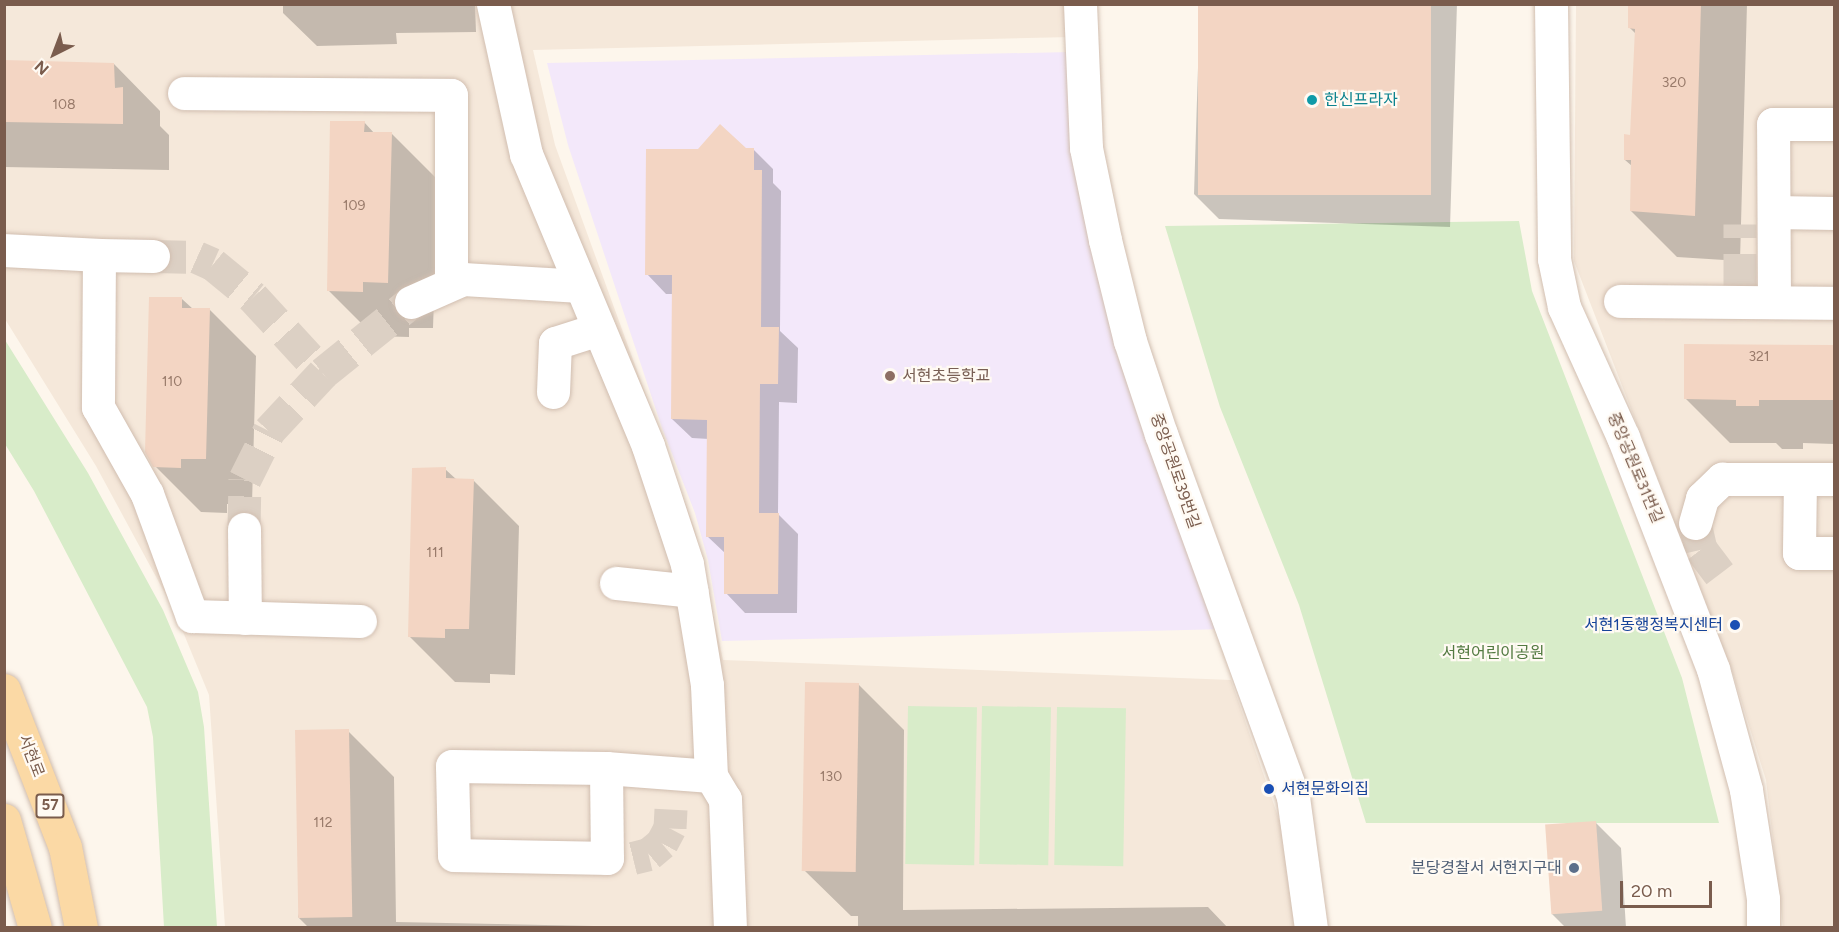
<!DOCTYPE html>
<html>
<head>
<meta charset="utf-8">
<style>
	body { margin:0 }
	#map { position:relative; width:1839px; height:932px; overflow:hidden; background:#fdf6ec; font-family:Figtree,"Noto Sans KR",sans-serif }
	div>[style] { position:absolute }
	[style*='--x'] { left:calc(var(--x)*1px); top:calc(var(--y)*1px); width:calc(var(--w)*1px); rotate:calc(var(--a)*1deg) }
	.residential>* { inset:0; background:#f5e8da }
	.education>* { inset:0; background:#f3e8fa }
	.green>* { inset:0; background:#d8ecc9; transform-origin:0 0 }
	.shadow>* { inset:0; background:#0003 }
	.building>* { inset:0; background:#f3d5c3; transform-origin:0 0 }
	.minor-tunnel>* { height:33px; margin-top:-16.5px; transform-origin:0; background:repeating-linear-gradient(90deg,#dcd0c4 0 33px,transparent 0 49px) }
	.roads { filter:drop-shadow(0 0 2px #d1beb0) drop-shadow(0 0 2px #d1beb0) }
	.minor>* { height:33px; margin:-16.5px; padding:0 16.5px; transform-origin:16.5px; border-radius:16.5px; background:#fff }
	.major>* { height:33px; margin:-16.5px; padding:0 16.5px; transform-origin:16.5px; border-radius:16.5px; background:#fbd9a5 }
	.dots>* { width:16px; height:16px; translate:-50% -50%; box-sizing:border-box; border:3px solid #fffaf3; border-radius:50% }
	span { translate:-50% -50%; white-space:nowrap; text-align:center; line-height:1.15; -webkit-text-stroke:4.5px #fffaf3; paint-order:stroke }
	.number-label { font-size:14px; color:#987a6a }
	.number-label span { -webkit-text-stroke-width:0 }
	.shield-label span { padding:2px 4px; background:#fffaf3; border:2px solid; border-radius:4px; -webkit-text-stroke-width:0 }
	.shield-label { font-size:15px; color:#7a5c4d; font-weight:700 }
	.culture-label { font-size:16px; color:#0d838f }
	.left { translate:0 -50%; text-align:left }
	.education-label { font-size:16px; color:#785e54 }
	.street-label { font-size:16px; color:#7a5c4d }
	.transit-label { font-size:16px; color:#164399 }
	.right { translate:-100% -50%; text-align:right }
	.park-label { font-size:16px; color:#537a41 }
	.service-label { font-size:16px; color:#4e5e75 }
	.frame { position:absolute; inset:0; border:6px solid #7a5c4d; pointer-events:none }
	.north { position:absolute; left:24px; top:24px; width:60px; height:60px; -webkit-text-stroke:4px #fffaf3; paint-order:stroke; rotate:222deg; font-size:16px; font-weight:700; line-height:24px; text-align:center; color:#7a5c4d }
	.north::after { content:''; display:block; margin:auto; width:21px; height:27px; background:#7a5c4d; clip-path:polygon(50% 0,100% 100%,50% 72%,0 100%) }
	.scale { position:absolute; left:1620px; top:881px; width:92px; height:27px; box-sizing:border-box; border:3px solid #7a5c4d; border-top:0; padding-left:8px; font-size:18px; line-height:21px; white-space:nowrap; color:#7a5c4d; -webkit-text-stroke:4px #fffaf3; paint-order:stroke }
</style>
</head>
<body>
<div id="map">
	<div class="residential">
		<div style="clip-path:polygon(5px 5px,1072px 5px,1072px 37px,533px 50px,555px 145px,695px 530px,723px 660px,1231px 680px,1283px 831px,1297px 927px,225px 927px,209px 695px,174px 610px,96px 466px,5px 319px)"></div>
		<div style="clip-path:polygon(1576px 5px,1834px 5px,1834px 927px,1783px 927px,1766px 780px,1732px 671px,1574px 261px)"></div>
	</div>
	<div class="education">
		<div style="clip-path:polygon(1071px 52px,1071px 112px,1228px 629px,722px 641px,708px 560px,695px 513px,662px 428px,568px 145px,547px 63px)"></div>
	</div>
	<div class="green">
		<div style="clip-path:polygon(1519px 221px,1532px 291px,1682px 678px,1719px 823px,1366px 823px,1299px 605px,1220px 407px,1165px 226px)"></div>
		<div style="clip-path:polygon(5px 340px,88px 473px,163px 610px,198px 692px,204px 727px,217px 927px,164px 927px,153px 737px,147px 707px,34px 491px,5px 444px)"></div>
		<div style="left:908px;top:706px;width:69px;height:158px;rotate:1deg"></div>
		<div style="left:982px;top:706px;width:69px;height:158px;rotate:1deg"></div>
		<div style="left:1057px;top:707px;width:69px;height:158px;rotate:1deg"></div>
	</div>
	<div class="shadow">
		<div style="clip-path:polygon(283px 4px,475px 4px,476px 32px,396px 33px,397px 44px,317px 46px,283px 13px)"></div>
		<div style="clip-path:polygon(1200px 4px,1457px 4px,1450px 227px,1219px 219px,1194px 194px)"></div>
		<div style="clip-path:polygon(1629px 4px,1747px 4px,1740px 261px,1677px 257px,1631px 211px,1632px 166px,1625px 160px,1632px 136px,1636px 34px,1629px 27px)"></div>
		<div style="clip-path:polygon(4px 62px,114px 64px,160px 111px,160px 126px,169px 135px,169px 170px,4px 167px)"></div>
		<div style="clip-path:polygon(364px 122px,375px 134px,392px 134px,438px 180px,433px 328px,409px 328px,409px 337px,374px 336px,328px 290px)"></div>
		<div style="clip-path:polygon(745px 149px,753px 149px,773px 169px,773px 183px,781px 191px,780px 331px,798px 348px,797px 403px,779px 402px,778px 514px,798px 534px,797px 613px,745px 613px,726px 593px,726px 554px,707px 536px,709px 439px,692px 438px,672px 419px,674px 294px,666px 294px,647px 274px)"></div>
		<div style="clip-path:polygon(182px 299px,193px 309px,210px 310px,256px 356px,252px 504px,227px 504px,227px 513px,201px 512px,155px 466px)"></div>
		<div style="clip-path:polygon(1685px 345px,1834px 346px,1834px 444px,1803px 443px,1803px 449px,1782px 449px,1776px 443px,1730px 443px,1685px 398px)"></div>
		<div style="clip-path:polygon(445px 469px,457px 480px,473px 480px,519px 526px,515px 675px,490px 674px,490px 683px,455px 682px,409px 636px)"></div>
		<div style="clip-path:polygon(858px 684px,904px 730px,903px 910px,1208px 907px,1228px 928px,858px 928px,858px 916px,851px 916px,805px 871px)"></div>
		<div style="clip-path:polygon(348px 731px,394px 777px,396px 922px,693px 928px,309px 928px,298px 917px)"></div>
		<div style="clip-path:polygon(1596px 823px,1621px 848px,1626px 928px,1566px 928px,1552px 914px)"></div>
	</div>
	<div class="building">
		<div style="left:1198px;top:4px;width:233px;height:191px"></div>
		<div style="clip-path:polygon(1628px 4px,1701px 4px,1695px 216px,1630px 211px,1631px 160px,1624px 160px,1624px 134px,1630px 135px,1635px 29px,1628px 28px)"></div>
		<div style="clip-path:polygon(4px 60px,114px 63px,115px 88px,123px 87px,123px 124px,4px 122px)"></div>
		<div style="clip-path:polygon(330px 121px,365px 121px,364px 132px,392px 132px,388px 283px,363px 282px,363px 292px,327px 291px)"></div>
		<div style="clip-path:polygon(720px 124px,746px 148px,754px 148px,754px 170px,762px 170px,761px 327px,779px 327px,778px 384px,760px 384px,759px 513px,779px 513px,778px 594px,724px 594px,724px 537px,706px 537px,707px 420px,671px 419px,672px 275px,645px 275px,646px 149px,698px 149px)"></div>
		<div style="clip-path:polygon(149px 297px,182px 297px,182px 308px,210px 308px,206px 459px,181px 459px,181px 468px,153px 467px,145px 452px)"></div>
		<div style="clip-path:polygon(1684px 344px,1834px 345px,1834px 400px,1759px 400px,1759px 406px,1736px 406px,1736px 400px,1684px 399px)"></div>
		<div style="clip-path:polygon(446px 467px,446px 478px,474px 479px,469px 629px,445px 629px,445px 638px,408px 637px,412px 468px)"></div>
		<div style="left:805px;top:682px;width:54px;height:189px;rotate:1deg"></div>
		<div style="left:349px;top:729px;width:188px;height:54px;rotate:89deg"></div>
		<div style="left:1596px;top:821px;width:90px;height:51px;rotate:86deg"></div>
	</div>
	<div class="minor-tunnel">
		<div style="--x:153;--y:256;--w:44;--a:1.3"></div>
		<div style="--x:197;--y:257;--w:17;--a:24"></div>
		<div style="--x:213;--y:264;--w:52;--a:39.5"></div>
		<div style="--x:253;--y:297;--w:103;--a:47.4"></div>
		<div style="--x:1740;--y:287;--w:63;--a:-90"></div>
		<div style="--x:1695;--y:523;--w:27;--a:77"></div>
		<div style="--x:1701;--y:549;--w:31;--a:53"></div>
		<div style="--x:244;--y:529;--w:50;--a:-88.9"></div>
		<div style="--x:245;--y:479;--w:54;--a:-63.4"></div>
		<div style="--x:269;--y:431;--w:79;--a:-47"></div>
		<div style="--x:323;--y:373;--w:113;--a:-38.9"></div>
		<div style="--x:633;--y:858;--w:16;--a:-14"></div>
		<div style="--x:649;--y:854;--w:17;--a:-40"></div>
		<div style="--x:662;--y:843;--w:17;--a:-62"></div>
		<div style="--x:670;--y:828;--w:19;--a:-87"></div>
	</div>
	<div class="roads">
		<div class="minor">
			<div style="--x:493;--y:4;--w:154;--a:77.6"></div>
			<div style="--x:526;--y:154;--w:316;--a:67.3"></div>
			<div style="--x:648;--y:446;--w:124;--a:71.7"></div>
			<div style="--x:687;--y:564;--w:123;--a:80.6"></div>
			<div style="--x:707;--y:685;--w:91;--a:87.5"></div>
			<div style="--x:711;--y:776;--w:27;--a:59"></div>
			<div style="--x:725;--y:799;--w:129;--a:87.8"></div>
			<div style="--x:1080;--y:4;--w:144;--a:87.6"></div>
			<div style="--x:1086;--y:148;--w:94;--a:78.3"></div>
			<div style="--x:1105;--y:240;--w:104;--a:76.1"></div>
			<div style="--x:1130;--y:341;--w:98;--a:71.6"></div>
			<div style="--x:1161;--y:434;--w:386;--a:70"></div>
			<div style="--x:1293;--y:797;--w:132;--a:82.2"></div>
			<div style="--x:1551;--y:4;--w:255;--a:89.3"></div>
			<div style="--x:1554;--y:259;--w:49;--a:78.2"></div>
			<div style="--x:1564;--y:307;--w:143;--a:65.6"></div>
			<div style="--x:1623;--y:437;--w:249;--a:68.8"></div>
			<div style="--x:1713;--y:669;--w:125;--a:74.7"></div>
			<div style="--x:1746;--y:790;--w:110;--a:81.1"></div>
			<div style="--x:1763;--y:899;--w:29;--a:90"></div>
			<div style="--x:184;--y:93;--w:267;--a:0.4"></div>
			<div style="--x:451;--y:95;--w:187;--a:90"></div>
			<div style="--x:1774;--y:212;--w:60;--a:1"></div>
			<div style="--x:4;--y:250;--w:95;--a:3"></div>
			<div style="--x:99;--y:255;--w:152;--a:90.4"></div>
			<div style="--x:98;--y:407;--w:100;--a:60.6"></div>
			<div style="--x:147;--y:494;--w:130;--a:69.8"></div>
			<div style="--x:192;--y:616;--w:168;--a:1.7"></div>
			<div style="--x:99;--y:255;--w:54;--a:1.1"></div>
			<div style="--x:1620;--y:301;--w:214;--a:0.5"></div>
			<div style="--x:411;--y:302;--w:57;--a:-23.9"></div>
			<div style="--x:463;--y:279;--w:118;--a:3.4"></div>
			<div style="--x:1774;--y:302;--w:178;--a:-90.3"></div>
			<div style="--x:1773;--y:124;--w:61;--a:0"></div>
			<div style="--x:553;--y:392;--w:49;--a:-87.7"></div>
			<div style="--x:555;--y:343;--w:46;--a:-17.7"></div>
			<div style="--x:1800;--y:479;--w:74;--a:90.8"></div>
			<div style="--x:1799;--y:553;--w:35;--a:0"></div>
			<div style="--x:1695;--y:523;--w:26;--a:-74"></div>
			<div style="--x:1702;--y:498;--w:28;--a:-44"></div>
			<div style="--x:1722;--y:479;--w:112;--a:0"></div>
			<div style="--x:244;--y:529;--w:89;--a:89.4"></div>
			<div style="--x:616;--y:583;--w:76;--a:6"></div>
			<div style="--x:606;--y:768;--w:90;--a:89.4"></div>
			<div style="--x:607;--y:858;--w:153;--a:-178.9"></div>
			<div style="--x:454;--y:855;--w:89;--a:-91.3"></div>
			<div style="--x:452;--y:766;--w:154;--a:0.7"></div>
			<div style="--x:606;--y:768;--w:105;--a:4.4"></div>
		</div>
		<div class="major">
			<div style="--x:4;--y:690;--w:168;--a:68.8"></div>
			<div style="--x:65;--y:847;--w:83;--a:78.8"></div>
			<div style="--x:4;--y:820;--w:112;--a:74"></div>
		</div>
	</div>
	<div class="dots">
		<div style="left:1312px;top:100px;background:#0f9aa8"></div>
		<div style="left:890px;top:376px;background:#8d6e63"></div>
		<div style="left:1735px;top:625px;background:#1a4fb4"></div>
		<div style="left:1269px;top:789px;background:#1a4fb4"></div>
		<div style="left:1574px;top:868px;background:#5c6f8a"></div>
	</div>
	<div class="number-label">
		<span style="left:1674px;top:83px">320</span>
		<span style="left:64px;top:105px">108</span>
		<span style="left:354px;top:206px">109</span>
		<span style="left:1759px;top:357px">321</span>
		<span style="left:172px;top:382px">110</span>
		<span style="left:435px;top:553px">111</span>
		<span style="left:831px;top:777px">130</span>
		<span style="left:323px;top:823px">112</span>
	</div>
	<div class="shield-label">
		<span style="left:50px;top:806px">57</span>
	</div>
	<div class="culture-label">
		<span class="left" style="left:1324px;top:100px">한신프라자</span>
	</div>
	<div class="education-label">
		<span class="left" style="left:902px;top:376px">서현초등학교</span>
	</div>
	<div class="street-label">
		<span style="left:1635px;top:468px;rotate:67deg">중앙공원로31번길</span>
		<span style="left:1175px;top:471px;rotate:71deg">중앙공원로39번길</span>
		<span style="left:31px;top:756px;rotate:69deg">서현로</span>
	</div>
	<div class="transit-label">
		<span class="right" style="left:1723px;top:625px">서현1동행정복지센터</span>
		<span class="left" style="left:1281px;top:789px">서현문화의집</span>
	</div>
	<div class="park-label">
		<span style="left:1493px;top:653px">서현어린이공원</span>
	</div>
	<div class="service-label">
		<span class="right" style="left:1562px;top:868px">분당경찰서 서현지구대</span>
	</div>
	<div class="frame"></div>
	<div class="north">N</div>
	<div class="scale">20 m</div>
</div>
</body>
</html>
